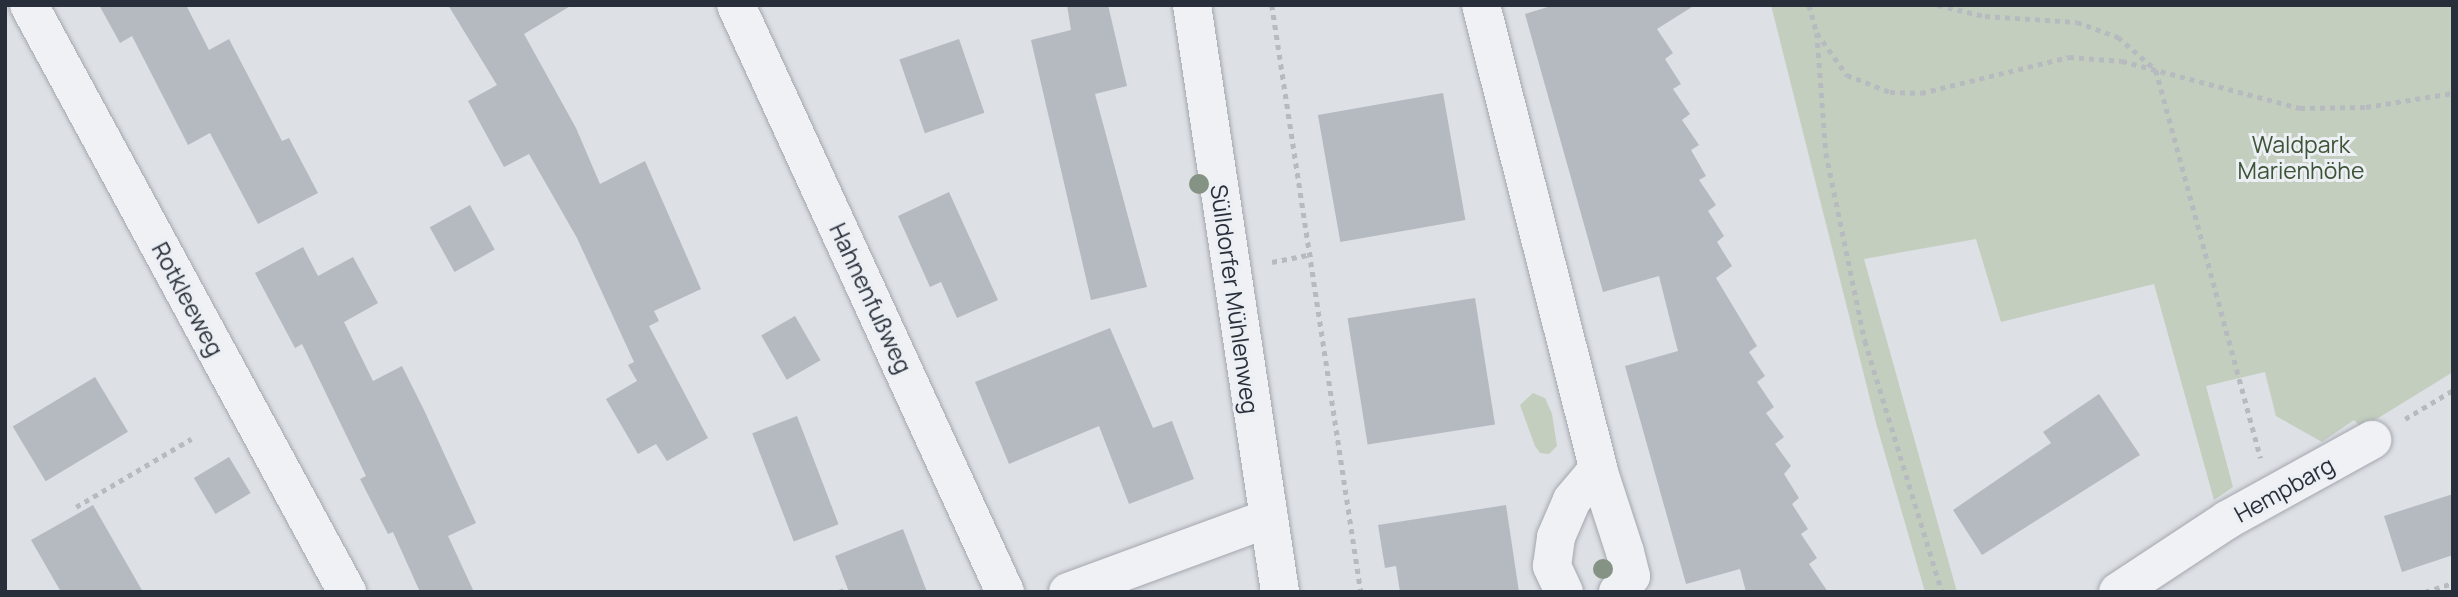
<!DOCTYPE html>
<html>
<head>
<meta charset="utf-8">
<style>
	body { margin:0 }
	#map { position:relative; width:2458px; height:597px; overflow:hidden; background:#dde0e5; font-family:Manrope,sans-serif }
	div>[style] { position:absolute }
	[style*='--x'] { left:calc(var(--x)*1px); top:calc(var(--y)*1px); width:calc(var(--w)*1px); rotate:calc(var(--a)*1deg) }
	.green>* { inset:0; background:#c3cebf }
	.building>* { inset:0; background:#b5bac1; transform-origin:0 0 }
	.path>* { height:4.5px; margin-top:-2.25px; transform-origin:0; background:repeating-linear-gradient(90deg,#b7bbc0 0 5px,transparent 0 10px) }
	.roads { filter:drop-shadow(0 0 2px #a3a7ae) drop-shadow(0 0 2px #a3a7ae) }
	.street>* { height:38px; margin:-19px; padding:0 19px; transform-origin:19px; border-radius:19px; background:#eff1f4 }
	.trees>* { width:20px; height:20px; margin:-10px; border-radius:50%; background:#859385 }
	span { translate:-50% -50%; white-space:nowrap; text-align:center; line-height:1.15; -webkit-text-stroke:6px #eceff3; paint-order:stroke }
	.park-label { font-size:23px; color:#3d5437 }
	.street-label { font-size:23px; color:#282f3a }
	.frame { position:absolute; inset:0; border:7px solid #282f3a; pointer-events:none }
</style>
</head>
<body>
<div id="map">
	<div class="green">
		<div style="clip-path:polygon(1771px 5px,2453px 5px,2453px 372px,2362px 428px,2354px 420px,2322px 442px,2276px 416px,2265px 372px,2206px 386px,2233px 487px,2214px 500px,2154px 284px,2001px 322px,1976px 239px,1864px 259px,1957px 592px,1925px 592px,1876px 423px)"></div>
		<div style="clip-path:polygon(1533px 393px,1545px 398px,1552px 414px,1557px 446px,1549px 454px,1540px 453px,1535px 446px,1520px 405px)"></div>
	</div>
	<div class="building">
		<div style="clip-path:polygon(99px 5px,186px 5px,209px 50px,229px 39px,282px 141px,289px 138px,318px 193px,258px 224px,210px 133px,188px 145px,132px 36px,120px 43px)"></div>
		<div style="clip-path:polygon(448px 5px,572px 5px,524px 34px,576px 128px,600px 184px,645px 161px,701px 289px,654px 311px,659px 321px,649px 326px,708px 438px,667px 461px,656px 444px,638px 454px,606px 399px,637px 381px,628px 365px,634px 362px,577px 238px,529px 154px,504px 167px,468px 101px,497px 85px)"></div>
		<div style="clip-path:polygon(1067px 5px,1108px 5px,1127px 86px,1095px 94px,1147px 287px,1091px 300px,1031px 40px,1071px 30px)"></div>
		<div style="clip-path:polygon(1554px 5px,1695px 5px,1657px 29px,1673px 53px,1665px 59px,1681px 84px,1673px 89px,1690px 114px,1682px 120px,1699px 145px,1691px 150px,1706px 176px,1699px 180px,1716px 205px,1708px 211px,1724px 236px,1717px 242px,1732px 266px,1716px 278px,1757px 346px,1749px 352px,1765px 376px,1757px 382px,1774px 407px,1766px 413px,1784px 437px,1775px 444px,1791px 466px,1784px 474px,1799px 498px,1792px 504px,1808px 529px,1801px 534px,1817px 558px,1809px 564px,1828px 592px,1746px 592px,1740px 569px,1686px 584px,1625px 366px,1678px 351px,1674px 336px,1659px 276px,1603px 292px,1525px 14px)"></div>
		<div style="left:959px;top:39px;width:78px;height:63px;rotate:71deg"></div>
		<div style="left:1443px;top:93px;width:129px;height:127px;rotate:80deg"></div>
		<div style="clip-path:polygon(949px 192px,998px 300px,957px 318px,941px 282px,930px 287px,898px 216px)"></div>
		<div style="left:470px;top:205px;width:51px;height:46px;rotate:61deg"></div>
		<div style="clip-path:polygon(303px 247px,318px 276px,353px 257px,378px 303px,344px 322px,373px 381px,402px 366px,424px 410px,476px 523px,448px 536px,474px 592px,420px 592px,393px 532px,388px 534px,360px 479px,366px 476px,302px 344px,295px 348px,255px 273px)"></div>
		<div style="left:1475px;top:298px;width:128px;height:129px;rotate:81deg"></div>
		<div style="left:795px;top:316px;width:51px;height:39px;rotate:60deg"></div>
		<div style="clip-path:polygon(1110px 328px,1153px 428px,1172px 421px,1194px 479px,1129px 504px,1099px 426px,1009px 464px,975px 382px)"></div>
		<div style="left:95px;top:377px;width:64px;height:96px;rotate:59deg"></div>
		<div style="clip-path:polygon(2099px 394px,2140px 455px,1982px 555px,1953px 510px,2051px 443px,2043px 432px)"></div>
		<div style="left:797px;top:416px;width:116px;height:48px;rotate:69deg"></div>
		<div style="left:229px;top:457px;width:42px;height:41px;rotate:59deg"></div>
		<div style="clip-path:polygon(2453px 494px,2453px 555px,2402px 572px,2384px 516px)"></div>
		<div style="clip-path:polygon(93px 505px,143px 592px,61px 592px,31px 540px)"></div>
		<div style="clip-path:polygon(1506px 505px,1519px 592px,1400px 592px,1396px 566px,1385px 568px,1378px 525px)"></div>
		<div style="clip-path:polygon(903px 529px,927px 592px,849px 592px,835px 556px)"></div>
	</div>
	<div class="path">
		<div style="--x:1272;--y:5;--w:594;--a:81.38"></div>
		<div style="--x:1809;--y:5;--w:29;--a:74"></div>
		<div style="--x:1817;--y:33;--w:120;--a:85.7"></div>
		<div style="--x:1826;--y:153;--w:192;--a:78.3"></div>
		<div style="--x:1865;--y:341;--w:263;--a:72.9"></div>
		<div style="--x:1938;--y:5;--w:48;--a:13.2"></div>
		<div style="--x:1985;--y:16;--w:92;--a:3.7"></div>
		<div style="--x:2077;--y:22;--w:44;--a:20.1"></div>
		<div style="--x:2118;--y:37;--w:50;--a:41"></div>
		<div style="--x:2156;--y:70;--w:402;--a:74.9"></div>
		<div style="--x:1817;--y:33;--w:52;--a:54.5"></div>
		<div style="--x:1847;--y:75;--w:46;--a:21.6"></div>
		<div style="--x:1890;--y:92;--w:31;--a:2"></div>
		<div style="--x:1921;--y:93;--w:152;--a:-13.7"></div>
		<div style="--x:2069;--y:57;--w:53;--a:4.3"></div>
		<div style="--x:2122;--y:61;--w:184;--a:14.8"></div>
		<div style="--x:2300;--y:108;--w:66;--a:-0.9"></div>
		<div style="--x:2366;--y:107;--w:88;--a:-9.1"></div>
		<div style="--x:1272;--y:262;--w:41;--a:-11.3"></div>
		<div style="--x:2405;--y:419;--w:56;--a:-31.1"></div>
		<div style="--x:76;--y:507;--w:134;--a:-30.6"></div>
		<div style="--x:839;--y:592;--w:9;--a:-18"></div>
		<div style="--x:2425;--y:592;--w:29;--a:-18"></div>
	</div>
	<div class="roads">
		<div class="street">
			<div style="--x:29;--y:5;--w:668;--a:61.55"></div>
			<div style="--x:736;--y:5;--w:646;--a:65.38"></div>
			<div style="--x:1192;--y:5;--w:594;--a:81.47"></div>
			<div style="--x:1481;--y:5;--w:479;--a:75.8"></div>
			<div style="--x:1598;--y:469;--w:87;--a:72"></div>
			<div style="--x:1625;--y:552;--w:25;--a:76"></div>
			<div style="--x:1631;--y:576;--w:21;--a:129"></div>
			<div style="--x:1068;--y:592;--w:214;--a:-20.2"></div>
			<div style="--x:1564;--y:592;--w:29;--a:-115"></div>
			<div style="--x:1552;--y:566;--w:29;--a:-82"></div>
			<div style="--x:1556;--y:537;--w:40;--a:-66.6"></div>
			<div style="--x:1572;--y:500;--w:40;--a:-50"></div>
			<div style="--x:2118;--y:592;--w:131;--a:-33.4"></div>
			<div style="--x:2227;--y:520;--w:166;--a:-28.9"></div>
		</div>
	</div>
	<div class="trees">
		<div style="left:1199px;top:184px"></div>
		<div style="left:1603px;top:569px"></div>
	</div>
	<div class="park-label">
		<span style="left:2301px;top:157px">Waldpark<br>Marienhöhe</span>
	</div>
	<div class="street-label">
		<span style="left:871px;top:298px;rotate:65deg">Hahnenfußweg</span>
		<span style="left:188px;top:299px;rotate:62deg">Rotkleeweg</span>
		<span style="left:1235px;top:299px;rotate:82deg">Sülldorfer Mühlenweg</span>
		<span style="left:2284px;top:489px;rotate:-29deg">Hempbarg</span>
	</div>
	<div class="frame"></div>
</div>
</body>
</html>
